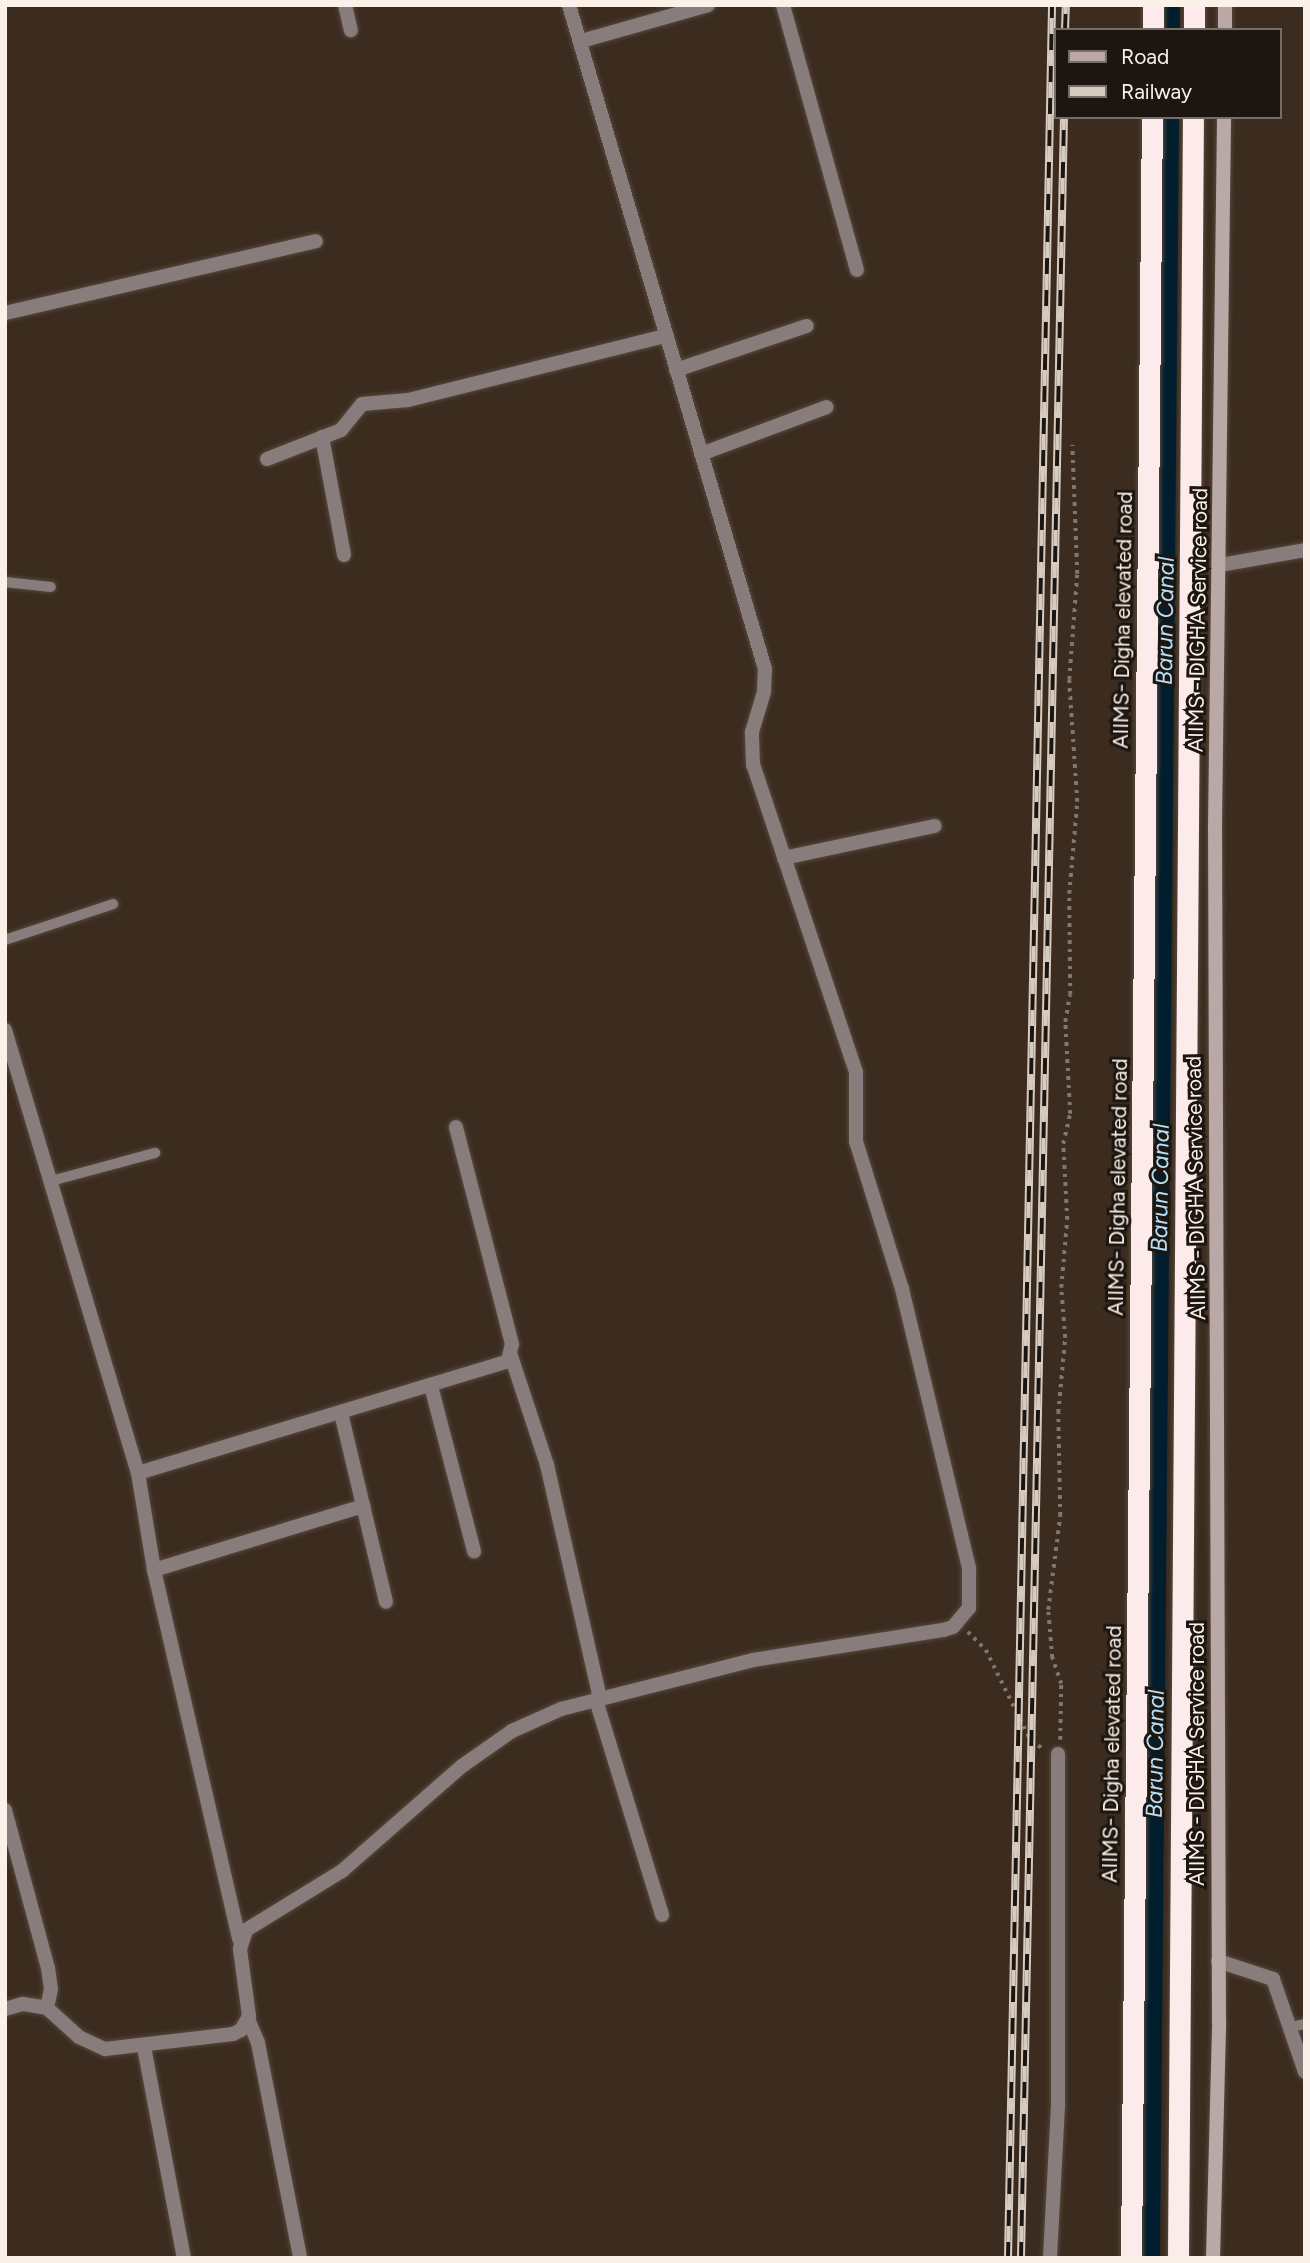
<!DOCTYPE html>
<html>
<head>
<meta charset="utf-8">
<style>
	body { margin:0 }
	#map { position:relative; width:1310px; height:2263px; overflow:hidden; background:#3b2c1f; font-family:Figtree,sans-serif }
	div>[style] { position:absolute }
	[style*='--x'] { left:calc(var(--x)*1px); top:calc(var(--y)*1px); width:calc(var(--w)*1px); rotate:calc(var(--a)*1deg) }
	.canal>* { height:19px; margin:-9.5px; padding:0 9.5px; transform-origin:9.5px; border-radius:9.5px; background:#001e2e }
	.path>* { height:3.5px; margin-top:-1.75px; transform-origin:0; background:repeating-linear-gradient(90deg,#83766b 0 3.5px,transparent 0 8.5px) }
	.roads { filter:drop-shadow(0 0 2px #56483b) drop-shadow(0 0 2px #56483b) }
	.service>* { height:10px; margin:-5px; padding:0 5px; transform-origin:5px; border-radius:5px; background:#887c7c }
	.minor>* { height:14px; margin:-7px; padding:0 7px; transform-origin:7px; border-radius:7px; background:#887c7c }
	.secondary>* { height:14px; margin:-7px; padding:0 7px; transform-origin:7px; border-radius:7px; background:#baa8a7 }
	.motorway>* { height:21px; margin:-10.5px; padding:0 10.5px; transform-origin:10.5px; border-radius:10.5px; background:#fcebea }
	.rail>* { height:8px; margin-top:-4px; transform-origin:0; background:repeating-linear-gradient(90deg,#1d1610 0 16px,#d6cbc1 0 32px); box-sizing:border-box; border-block:2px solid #d6cbc1 }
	span { translate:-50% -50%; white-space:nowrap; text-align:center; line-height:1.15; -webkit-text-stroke:6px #1d1610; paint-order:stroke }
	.street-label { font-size:21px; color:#fbf1e8 }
	.water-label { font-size:23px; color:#b2e1fc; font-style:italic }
	.frame { position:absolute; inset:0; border:7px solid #fbf1e8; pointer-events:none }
	.legend { position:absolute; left:1054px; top:28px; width:228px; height:91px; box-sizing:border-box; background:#1d1610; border:2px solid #766e66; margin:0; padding:9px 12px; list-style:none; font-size:21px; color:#fbf1e8 }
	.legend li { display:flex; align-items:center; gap:14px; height:35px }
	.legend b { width:35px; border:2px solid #766e66 }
</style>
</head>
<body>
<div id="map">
	<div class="canal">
		<div style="--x:1170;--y:30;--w:25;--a:-90"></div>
		<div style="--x:1150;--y:2258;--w:2141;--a:-89.49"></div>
	</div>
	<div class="path">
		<div style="--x:968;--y:1632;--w:25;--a:45"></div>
		<div style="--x:986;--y:1650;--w:102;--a:63.7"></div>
		<div style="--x:1031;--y:1741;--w:15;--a:32"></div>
		<div style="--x:1060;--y:1740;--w:56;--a:-89"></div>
		<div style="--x:1061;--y:1684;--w:28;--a:-109"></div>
		<div style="--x:1052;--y:1658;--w:48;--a:-94.8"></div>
		<div style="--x:1048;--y:1610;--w:95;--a:-82.7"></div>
		<div style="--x:1060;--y:1516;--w:103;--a:-91.1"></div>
		<div style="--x:1058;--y:1413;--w:75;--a:-84.7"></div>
		<div style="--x:1065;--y:1338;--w:50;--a:-94.6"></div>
		<div style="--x:1061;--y:1288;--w:68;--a:-85"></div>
		<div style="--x:1067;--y:1220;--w:76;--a:-93"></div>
		<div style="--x:1063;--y:1144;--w:31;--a:-77"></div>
		<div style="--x:1070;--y:1114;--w:92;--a:-93.1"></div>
		<div style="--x:1065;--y:1022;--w:27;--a:-80"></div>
		<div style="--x:1070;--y:995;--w:101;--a:-90.6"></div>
		<div style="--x:1069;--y:894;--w:92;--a:-85"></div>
		<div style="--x:1077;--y:802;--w:122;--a:-93.8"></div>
		<div style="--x:1069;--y:680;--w:106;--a:-85.7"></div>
		<div style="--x:1077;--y:574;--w:129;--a:-92.2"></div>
	</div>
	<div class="roads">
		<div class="service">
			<div style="--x:5;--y:582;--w:46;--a:6.2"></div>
			<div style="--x:5;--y:940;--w:114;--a:-18.4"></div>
			<div style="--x:51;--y:1181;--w:108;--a:-15.1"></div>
			<div style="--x:1291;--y:2027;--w:14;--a:-12"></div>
		</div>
		<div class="minor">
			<div style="--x:345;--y:5;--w:26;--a:77"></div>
			<div style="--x:783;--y:5;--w:275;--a:74.4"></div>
			<div style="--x:581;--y:41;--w:132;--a:-15.8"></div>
			<div style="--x:5;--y:313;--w:319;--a:-13"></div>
			<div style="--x:676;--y:370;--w:138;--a:-18.6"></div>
			<div style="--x:322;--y:437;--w:120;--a:79.4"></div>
			<div style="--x:701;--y:454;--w:134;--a:-20.5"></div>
			<div style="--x:267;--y:459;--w:79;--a:-21.4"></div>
			<div style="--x:341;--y:430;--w:33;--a:-51"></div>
			<div style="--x:362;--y:404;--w:46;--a:-5"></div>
			<div style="--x:408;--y:400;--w:265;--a:-14"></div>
			<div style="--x:1221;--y:565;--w:85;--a:-10.1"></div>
			<div style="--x:784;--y:858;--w:154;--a:-12"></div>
			<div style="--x:5;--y:1030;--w:463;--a:73.3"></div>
			<div style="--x:138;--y:1473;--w:98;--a:80.6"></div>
			<div style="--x:154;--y:1570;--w:379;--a:77"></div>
			<div style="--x:511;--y:1356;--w:115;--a:71.7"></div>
			<div style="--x:547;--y:1465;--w:240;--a:77.2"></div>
			<div style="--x:431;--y:1386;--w:171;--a:75.4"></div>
			<div style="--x:341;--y:1413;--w:194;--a:76.6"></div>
			<div style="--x:138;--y:1473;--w:387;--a:-16.8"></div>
			<div style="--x:508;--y:1361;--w:17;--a:-77"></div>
			<div style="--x:512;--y:1344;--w:224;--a:-104.5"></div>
			<div style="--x:154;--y:1570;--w:219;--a:-17"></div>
			<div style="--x:596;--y:1700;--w:225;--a:72.9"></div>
			<div style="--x:5;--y:1810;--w:164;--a:74.8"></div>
			<div style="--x:48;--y:1968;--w:21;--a:82"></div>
			<div style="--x:51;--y:1989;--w:19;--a:102"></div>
			<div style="--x:1218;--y:1961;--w:58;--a:18.1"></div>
			<div style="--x:1273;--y:1979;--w:98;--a:71"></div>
			<div style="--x:5;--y:2009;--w:19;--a:-16"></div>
			<div style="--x:23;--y:2004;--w:24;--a:9"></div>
			<div style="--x:47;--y:2008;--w:43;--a:42.2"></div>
			<div style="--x:79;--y:2037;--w:29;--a:25"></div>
			<div style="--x:105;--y:2049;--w:129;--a:-6.7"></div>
			<div style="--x:233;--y:2034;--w:9;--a:-27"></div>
			<div style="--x:241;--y:2030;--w:16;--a:-60"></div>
			<div style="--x:249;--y:2016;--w:68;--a:-97.7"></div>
			<div style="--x:240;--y:1949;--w:20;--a:-72"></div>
			<div style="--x:246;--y:1930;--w:113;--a:-31.6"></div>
			<div style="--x:342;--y:1871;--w:159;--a:-41.2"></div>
			<div style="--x:462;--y:1766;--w:61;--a:-35"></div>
			<div style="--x:512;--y:1731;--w:54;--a:-24.2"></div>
			<div style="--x:561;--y:1709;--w:198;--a:-14.3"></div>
			<div style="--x:753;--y:1660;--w:192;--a:-9"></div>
			<div style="--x:943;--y:1630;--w:10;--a:-17"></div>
			<div style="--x:953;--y:1627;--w:25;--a:-50"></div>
			<div style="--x:969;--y:1608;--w:40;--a:-90"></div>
			<div style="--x:969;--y:1568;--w:287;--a:-103.5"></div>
			<div style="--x:902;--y:1289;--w:155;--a:-107.3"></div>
			<div style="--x:856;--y:1141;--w:69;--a:-90"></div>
			<div style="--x:856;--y:1072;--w:324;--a:-108.5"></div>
			<div style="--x:753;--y:765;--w:33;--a:-92"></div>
			<div style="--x:752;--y:732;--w:42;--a:-73.3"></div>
			<div style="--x:764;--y:692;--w:23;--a:-88"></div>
			<div style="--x:765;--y:669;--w:692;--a:-106.45"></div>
			<div style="--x:248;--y:2019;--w:26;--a:67"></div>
			<div style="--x:258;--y:2043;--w:219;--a:78.9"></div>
			<div style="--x:144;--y:2047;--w:215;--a:79.3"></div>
			<div style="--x:1050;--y:2258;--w:152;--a:-87"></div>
			<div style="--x:1058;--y:2106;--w:352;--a:-90"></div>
		</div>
		<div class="secondary">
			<div style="--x:1225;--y:30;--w:25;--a:-90"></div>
			<div style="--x:1213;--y:2258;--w:236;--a:-88.5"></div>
			<div style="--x:1219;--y:2022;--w:1195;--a:-90.19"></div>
			<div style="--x:1215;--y:827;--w:710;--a:-89.27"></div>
		</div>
		<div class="motorway">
			<div style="--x:1153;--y:30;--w:25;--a:-90"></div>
			<div style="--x:1194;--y:30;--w:25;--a:-90"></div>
			<div style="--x:1131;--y:2258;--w:2141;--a:-89.44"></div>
			<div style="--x:1178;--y:2258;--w:2141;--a:-89.6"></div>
		</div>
	</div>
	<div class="rail">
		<div style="--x:1065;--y:30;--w:25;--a:-88"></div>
		<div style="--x:1008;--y:2258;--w:2253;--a:-88.88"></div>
		<div style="--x:1021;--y:2258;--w:2141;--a:-88.85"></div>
	</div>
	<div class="street-label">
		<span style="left:1123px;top:620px;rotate:-89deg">AIIMS- Digha elevated road</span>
		<span style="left:1198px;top:620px;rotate:-89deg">AIIMS - DIGHA Service road</span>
		<span style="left:1118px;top:1187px;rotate:-89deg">AIIMS- Digha elevated road</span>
		<span style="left:1196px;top:1188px;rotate:-91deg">AIIMS - DIGHA Service road</span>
		<span style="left:1112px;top:1754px;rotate:-89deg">AIIMS- Digha elevated road</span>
		<span style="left:1197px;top:1754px;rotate:-90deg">AIIMS - DIGHA Service road</span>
	</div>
	<div class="water-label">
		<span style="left:1165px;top:621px;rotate:-89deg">Barun Canal</span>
		<span style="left:1160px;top:1188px;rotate:-89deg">Barun Canal</span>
		<span style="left:1155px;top:1754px;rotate:-89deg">Barun Canal</span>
	</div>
	<div class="frame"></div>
	<ul class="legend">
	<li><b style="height:9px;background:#baa8a7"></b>Road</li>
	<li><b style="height:9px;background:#d6cbc1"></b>Railway</li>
	</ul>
</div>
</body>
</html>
